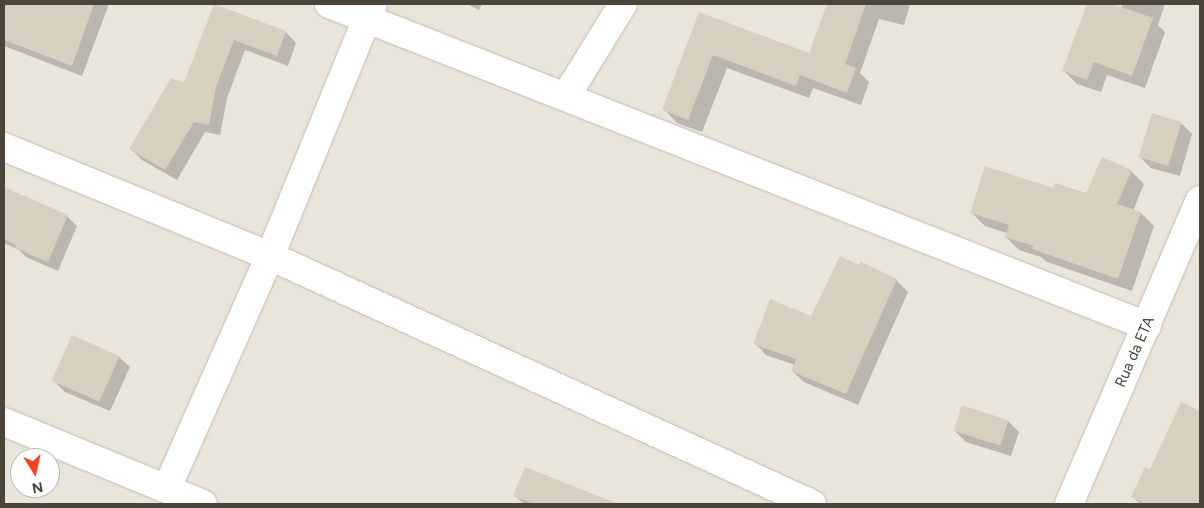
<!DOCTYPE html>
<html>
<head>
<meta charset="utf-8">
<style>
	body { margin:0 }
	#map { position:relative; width:1204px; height:508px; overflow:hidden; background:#f6f3ec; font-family:Figtree,sans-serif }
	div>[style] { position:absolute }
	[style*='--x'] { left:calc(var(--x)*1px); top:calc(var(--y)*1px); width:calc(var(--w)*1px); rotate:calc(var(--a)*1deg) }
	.residential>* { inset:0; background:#eae5da }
	.shadow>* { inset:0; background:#0003 }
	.building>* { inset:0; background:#d8cfc1; transform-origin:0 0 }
	.roads { filter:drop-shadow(0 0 1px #c2bbae) drop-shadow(0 0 1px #c2bbae) }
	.minor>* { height:28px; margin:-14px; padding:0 14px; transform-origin:14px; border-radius:14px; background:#fff }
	span { translate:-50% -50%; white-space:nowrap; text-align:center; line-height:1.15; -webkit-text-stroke:5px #fff; paint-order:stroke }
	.street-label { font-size:15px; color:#4b4439 }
	.frame { position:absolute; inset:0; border:5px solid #4b4439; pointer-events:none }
	.north { position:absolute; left:10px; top:448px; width:50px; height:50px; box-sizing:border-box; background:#fff; border:1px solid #b7b4b0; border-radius:50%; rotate:170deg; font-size:14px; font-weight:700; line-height:20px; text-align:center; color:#4b4439 }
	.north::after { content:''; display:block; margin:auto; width:18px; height:22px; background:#fc3f1d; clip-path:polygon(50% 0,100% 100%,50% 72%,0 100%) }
</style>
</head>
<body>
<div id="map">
	<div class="residential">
		<div style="clip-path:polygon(evenodd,4px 4px,1200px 4px,1200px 504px,4px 504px,4px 4px,20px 458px,50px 458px,50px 488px,20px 488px,20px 458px)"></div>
	</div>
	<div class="shadow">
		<div style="clip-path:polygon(41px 4px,109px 4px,82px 76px,4px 46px,4px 12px,34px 23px)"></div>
		<div style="clip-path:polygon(467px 4px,482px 4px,479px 10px)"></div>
		<div style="clip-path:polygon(829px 4px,910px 4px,904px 25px,879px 19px,860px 73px,869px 82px,861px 105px,813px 88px,809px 98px,727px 68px,702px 132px,677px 123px,664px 109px,700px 14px,810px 54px)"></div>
		<div style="clip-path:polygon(1089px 4px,1109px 4px,1121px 8px,1123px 4px,1165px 4px,1158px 25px,1165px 32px,1145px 88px,1107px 75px,1101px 92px,1077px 84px,1064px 71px)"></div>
		<div style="clip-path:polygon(215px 5px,286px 32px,296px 43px,288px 66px,245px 50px,227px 98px,220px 135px,205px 132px,177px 180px,142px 160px,131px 149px,185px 84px)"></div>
		<div style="clip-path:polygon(1153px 115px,1182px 124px,1192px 134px,1180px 176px,1151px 168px,1140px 157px)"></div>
		<div style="clip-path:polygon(1131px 171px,1144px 184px,1133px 211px,1141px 213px,1154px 226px,1132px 291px,1047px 262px,1041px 257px,1019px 250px,1006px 237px,1007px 233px,985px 226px,971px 212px,1054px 190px,1086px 195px)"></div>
		<div style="clip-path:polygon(7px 190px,67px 216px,77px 226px,58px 271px,26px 257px,19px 250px,4px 243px,4px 191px)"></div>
		<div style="clip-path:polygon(859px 266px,896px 280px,908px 292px,858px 405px,804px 382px,792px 371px,795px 365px,766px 355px,755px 343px,812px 317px)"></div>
		<div style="clip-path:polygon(119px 357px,130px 367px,110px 411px,65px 392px,54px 381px)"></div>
		<div style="clip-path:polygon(1181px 404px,1200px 413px,1200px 504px,1140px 504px,1132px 496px,1151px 471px)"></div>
		<div style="clip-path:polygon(1008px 421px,1019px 432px,1011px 456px,966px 442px,955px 431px)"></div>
		<div style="clip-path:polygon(515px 495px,607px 501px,610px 504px,524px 504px)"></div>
	</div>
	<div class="building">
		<div style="clip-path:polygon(4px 4px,94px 4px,72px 66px,4px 40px)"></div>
		<div style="clip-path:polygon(214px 4px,286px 31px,277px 56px,234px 40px,216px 87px,209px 125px,194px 122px,165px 170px,129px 149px,171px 78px,184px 82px)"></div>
		<div style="clip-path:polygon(827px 4px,866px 4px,845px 64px,856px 68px,847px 93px,800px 75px,796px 86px,713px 55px,688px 120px,662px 110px,699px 12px,809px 53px)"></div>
		<div style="clip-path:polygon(1087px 4px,1112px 4px,1153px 18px,1132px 76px,1094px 62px,1087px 80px,1062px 71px)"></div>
		<div style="left:1152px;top:113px;width:31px;height:46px;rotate:17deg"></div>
		<div style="clip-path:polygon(1102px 157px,1132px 170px,1117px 204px,1141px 212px,1118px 279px,1032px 249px,1033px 246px,1005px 237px,1009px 225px,970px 213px,985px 166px,1053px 188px,1055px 183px,1086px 193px)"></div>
		<div style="clip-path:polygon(4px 187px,68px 215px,48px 262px,15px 248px,16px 245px,4px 239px)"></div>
		<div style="clip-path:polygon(840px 256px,859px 265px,860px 261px,897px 279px,846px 394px,791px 371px,796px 359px,753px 344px,770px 299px,811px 316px)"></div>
		<div style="left:72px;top:335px;width:52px;height:50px;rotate:24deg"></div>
		<div style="clip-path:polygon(1181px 402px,1200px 411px,1200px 504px,1145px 504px,1131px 497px,1145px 467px,1150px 469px)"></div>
		<div style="left:962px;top:405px;width:49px;height:27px;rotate:18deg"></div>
		<div style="clip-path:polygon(525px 467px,616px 503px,616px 504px,535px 504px,513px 496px)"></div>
	</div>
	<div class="roads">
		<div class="minor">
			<div style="--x:329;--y:4;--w:879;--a:21.49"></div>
			<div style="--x:566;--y:96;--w:108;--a:-58.2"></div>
			<div style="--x:4;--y:147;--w:287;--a:22.3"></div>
			<div style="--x:270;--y:256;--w:596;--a:24.59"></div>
			<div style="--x:4;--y:422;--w:215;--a:22.4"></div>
			<div style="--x:167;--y:488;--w:254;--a:-66.1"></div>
			<div style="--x:270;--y:256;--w:272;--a:-67.8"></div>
			<div style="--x:1069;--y:504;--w:331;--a:-66.7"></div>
		</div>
	</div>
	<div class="street-label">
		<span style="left:1135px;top:352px;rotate:-66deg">Rua da ETA</span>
	</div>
	<div class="frame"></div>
	<div class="north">N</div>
</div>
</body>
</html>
